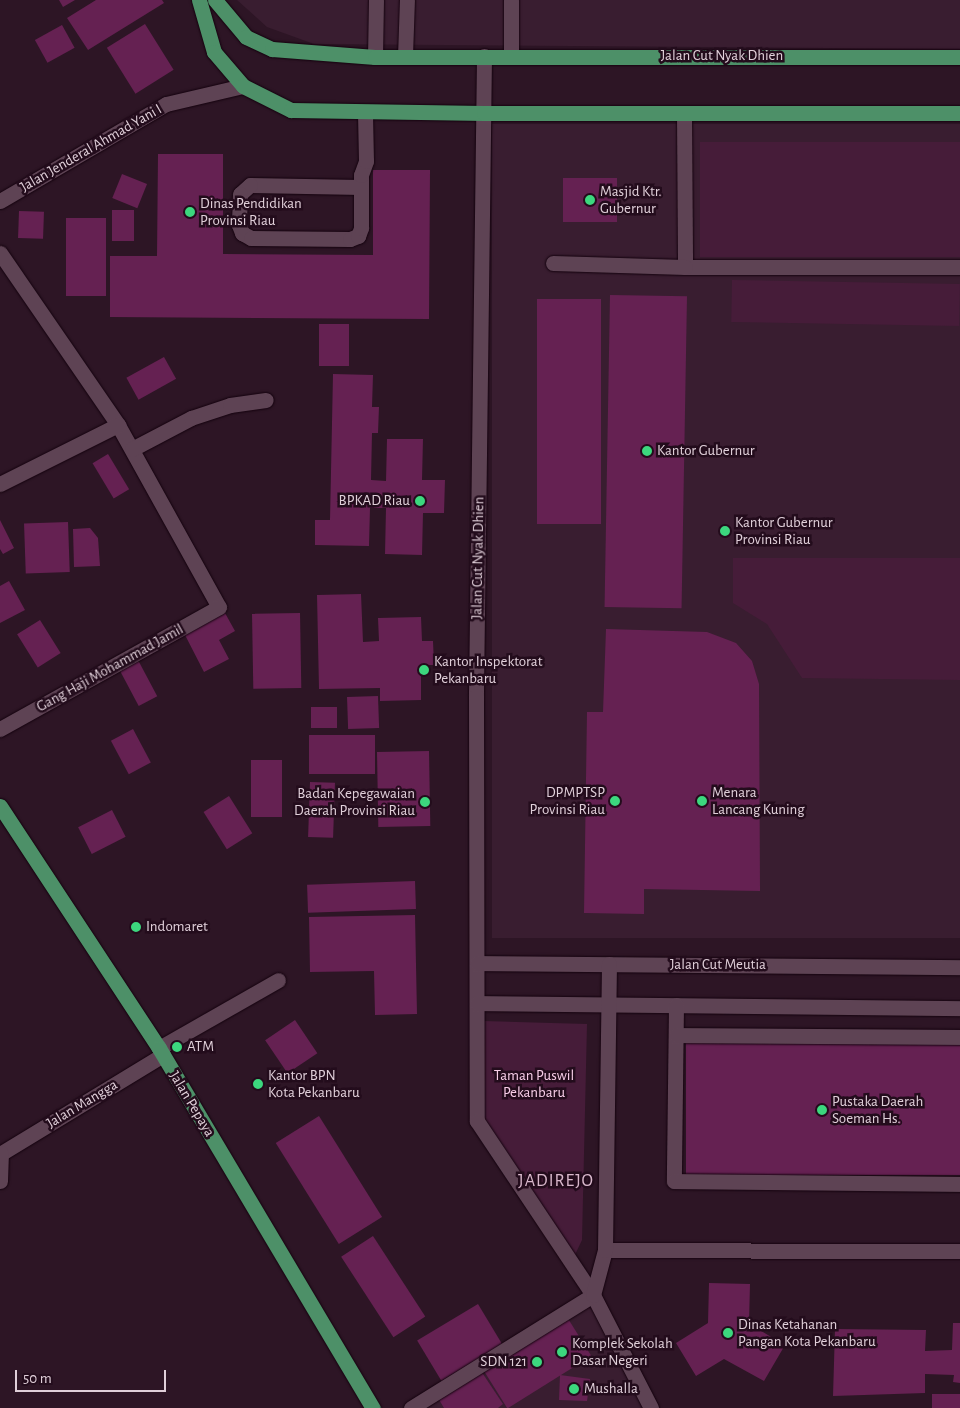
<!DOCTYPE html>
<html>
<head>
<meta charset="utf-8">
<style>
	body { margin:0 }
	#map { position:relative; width:960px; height:1408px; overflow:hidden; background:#2d1525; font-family:"Alegreya Sans",sans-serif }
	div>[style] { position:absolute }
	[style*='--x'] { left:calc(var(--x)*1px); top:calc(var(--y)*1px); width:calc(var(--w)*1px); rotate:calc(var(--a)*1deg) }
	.built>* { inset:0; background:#391d30; transform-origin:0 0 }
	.green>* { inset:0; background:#461c39; transform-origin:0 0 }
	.building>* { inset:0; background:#652152; transform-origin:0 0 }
	.roads { filter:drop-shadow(0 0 1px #14020e) drop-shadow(0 0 1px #14020e) }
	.minor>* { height:15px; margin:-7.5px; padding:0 7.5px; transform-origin:7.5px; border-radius:7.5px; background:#5e4354 }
	.major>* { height:15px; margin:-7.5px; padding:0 7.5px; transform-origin:7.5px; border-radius:7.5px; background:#4d9068 }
	.dots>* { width:14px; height:14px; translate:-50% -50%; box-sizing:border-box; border:2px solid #230c1c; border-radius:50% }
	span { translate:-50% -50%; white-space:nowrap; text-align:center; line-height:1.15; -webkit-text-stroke:5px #230c1c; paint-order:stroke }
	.street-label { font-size:15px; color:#e0cfd9 }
	.poi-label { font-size:15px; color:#e0cfd9 }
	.left { translate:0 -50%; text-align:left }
	.right { translate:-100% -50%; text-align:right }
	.park-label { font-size:15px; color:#f8cee8 }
	.quarter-label { font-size:18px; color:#d9b8cc; letter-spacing:1px }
	.scale { position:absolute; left:15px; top:1370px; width:151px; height:22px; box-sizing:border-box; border:2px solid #e0cfd9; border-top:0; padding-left:6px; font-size:15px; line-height:18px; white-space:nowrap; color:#e0cfd9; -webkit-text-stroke:4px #230c1c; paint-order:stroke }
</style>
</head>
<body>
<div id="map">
	<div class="built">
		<div style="clip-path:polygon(237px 0,960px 0,960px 49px,314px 44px,267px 27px)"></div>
		<div style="left:492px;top:124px;width:468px;height:814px"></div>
		<div style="clip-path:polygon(593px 1295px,651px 1408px,412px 1408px)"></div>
	</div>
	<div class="green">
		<div style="left:700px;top:142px;width:260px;height:115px"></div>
		<div style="left:732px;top:280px;width:228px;height:42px;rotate:1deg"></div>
		<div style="clip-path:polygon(733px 558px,960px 558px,960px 680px,802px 678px,767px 624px,733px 603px)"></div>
		<div style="clip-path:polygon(483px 1021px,587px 1024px,582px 1240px,572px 1261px,482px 1120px)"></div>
	</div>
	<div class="building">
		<div style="clip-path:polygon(59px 0,75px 0,63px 7px)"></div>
		<div style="clip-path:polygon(96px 0,162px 0,164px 3px,88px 50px,67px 18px)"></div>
		<div style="left:145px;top:24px;width:54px;height:45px;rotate:58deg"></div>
		<div style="left:62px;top:25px;width:26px;height:31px;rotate:61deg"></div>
		<div style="clip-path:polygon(158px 154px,223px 154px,223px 254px,373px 255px,373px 170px,430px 170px,429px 319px,110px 317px,110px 256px,157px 256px)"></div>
		<div style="left:122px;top:174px;width:27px;height:26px;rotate:22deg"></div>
		<div style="left:563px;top:178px;width:54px;height:44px"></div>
		<div style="left:112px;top:210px;width:22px;height:31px"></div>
		<div style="left:19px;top:211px;width:25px;height:27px;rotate:2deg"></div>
		<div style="left:66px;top:218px;width:40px;height:78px"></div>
		<div style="left:610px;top:295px;width:77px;height:312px;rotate:1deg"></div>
		<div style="left:537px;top:299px;width:64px;height:225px"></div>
		<div style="left:319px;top:324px;width:30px;height:42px"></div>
		<div style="left:164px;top:357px;width:25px;height:43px;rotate:61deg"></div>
		<div style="clip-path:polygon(333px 374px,373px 375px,372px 407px,379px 407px,378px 433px,372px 433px,371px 480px,386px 481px,387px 439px,423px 439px,422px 480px,445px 480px,444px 513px,423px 513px,422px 555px,385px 554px,386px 508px,370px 508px,369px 546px,315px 545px,315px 520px,330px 520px)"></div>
		<div style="left:108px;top:454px;width:41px;height:18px;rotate:59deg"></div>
		<div style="clip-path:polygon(0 520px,14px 548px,3px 554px,0 549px)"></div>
		<div style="left:68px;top:522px;width:50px;height:44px;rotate:88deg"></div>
		<div style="clip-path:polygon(90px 528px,98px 538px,100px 566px,74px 567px,73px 529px)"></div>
		<div style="clip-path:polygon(9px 581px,25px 610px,0 623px,0 586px)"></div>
		<div style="clip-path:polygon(361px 594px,363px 642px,379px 641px,378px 618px,421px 617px,422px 641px,433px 641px,434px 665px,421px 665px,421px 700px,380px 701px,380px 688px,319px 689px,317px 595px)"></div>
		<div style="clip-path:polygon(225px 613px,235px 631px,219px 640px,229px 659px,204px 672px,185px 635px)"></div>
		<div style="left:300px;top:613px;width:75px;height:48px;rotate:89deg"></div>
		<div style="left:40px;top:620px;width:39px;height:27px;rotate:58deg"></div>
		<div style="clip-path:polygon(606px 629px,707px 632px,736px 643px,752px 661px,759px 684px,760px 891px,644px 889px,644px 914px,584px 913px,587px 712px,603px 712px)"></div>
		<div style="left:138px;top:660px;width:41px;height:21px;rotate:62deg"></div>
		<div style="left:378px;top:696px;width:32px;height:31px;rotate:88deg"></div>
		<div style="left:311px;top:707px;width:26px;height:21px"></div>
		<div style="left:133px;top:729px;width:38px;height:25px;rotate:62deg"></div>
		<div style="left:309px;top:735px;width:66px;height:39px"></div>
		<div style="left:429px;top:751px;width:75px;height:52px;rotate:89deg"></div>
		<div style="left:251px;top:760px;width:31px;height:57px"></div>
		<div style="left:310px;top:782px;width:25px;height:55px;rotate:2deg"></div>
		<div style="left:229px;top:796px;width:44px;height:30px;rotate:58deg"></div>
		<div style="left:112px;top:810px;width:30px;height:38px;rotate:63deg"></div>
		<div style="left:415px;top:881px;width:28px;height:108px;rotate:88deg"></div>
		<div style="clip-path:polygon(415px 915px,417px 1014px,375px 1015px,374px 971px,310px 972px,309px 917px)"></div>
		<div style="left:295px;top:1020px;width:40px;height:36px;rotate:56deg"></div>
		<div style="clip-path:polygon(179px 1042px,181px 1050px,175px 1052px,172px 1044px)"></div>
		<div style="left:686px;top:1042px;width:274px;height:133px"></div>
		<div style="left:319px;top:1116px;width:119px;height:51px;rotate:58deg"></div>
		<div style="left:373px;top:1236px;width:96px;height:38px;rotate:57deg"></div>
		<div style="clip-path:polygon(709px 1283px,750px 1284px,749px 1324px,785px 1345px,764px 1381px,724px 1359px,696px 1376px,676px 1343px,708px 1323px)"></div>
		<div style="left:478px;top:1304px;width:47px;height:71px;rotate:59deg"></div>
		<div style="left:567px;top:1317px;width:46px;height:99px;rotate:58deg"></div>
		<div style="clip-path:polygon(953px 1323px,960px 1323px,960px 1383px,953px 1382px,954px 1375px,925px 1374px,925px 1393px,833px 1396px,835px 1329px,926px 1330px,925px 1351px,952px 1350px)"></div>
		<div style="clip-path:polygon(481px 1371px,503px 1404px,498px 1408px,444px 1408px,438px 1398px)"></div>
		<div style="clip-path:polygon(560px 1375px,590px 1379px,587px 1401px,559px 1400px)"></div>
		<div style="left:932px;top:1394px;width:28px;height:14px"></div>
	</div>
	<div class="roads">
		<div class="minor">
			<div style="--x:511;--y:0;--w:56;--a:90"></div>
			<div style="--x:405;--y:56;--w:56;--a:-88"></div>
			<div style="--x:484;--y:56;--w:640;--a:90.72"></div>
			<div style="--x:476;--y:696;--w:425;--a:89.9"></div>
			<div style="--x:477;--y:1121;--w:209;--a:56.3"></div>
			<div style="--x:593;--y:1295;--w:127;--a:62.8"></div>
			<div style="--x:375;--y:57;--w:57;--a:-89"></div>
			<div style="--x:684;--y:113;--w:154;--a:89.6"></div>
			<div style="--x:685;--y:267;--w:275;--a:0"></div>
			<div style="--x:361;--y:187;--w:111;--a:-179"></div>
			<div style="--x:250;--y:185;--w:13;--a:138"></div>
			<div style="--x:240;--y:194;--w:31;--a:92"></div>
			<div style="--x:239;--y:225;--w:9;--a:69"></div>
			<div style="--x:242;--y:233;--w:10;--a:29"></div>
			<div style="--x:251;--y:238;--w:99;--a:0.6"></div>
			<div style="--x:350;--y:239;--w:9;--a:-21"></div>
			<div style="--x:358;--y:236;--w:9;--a:-69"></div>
			<div style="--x:361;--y:228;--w:53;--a:-90"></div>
			<div style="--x:361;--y:175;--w:15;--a:-70"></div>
			<div style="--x:366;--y:161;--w:49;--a:-91.2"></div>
			<div style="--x:0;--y:201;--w:192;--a:-30.3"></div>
			<div style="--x:166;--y:104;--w:79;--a:-13.2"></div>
			<div style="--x:0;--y:253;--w:209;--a:55.5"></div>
			<div style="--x:118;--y:425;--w:208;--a:61"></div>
			<div style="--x:219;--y:607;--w:251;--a:150.9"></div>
			<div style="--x:553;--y:263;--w:132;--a:1.7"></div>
			<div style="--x:132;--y:449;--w:67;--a:-27.7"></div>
			<div style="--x:191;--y:418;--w:41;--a:-18.4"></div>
			<div style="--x:230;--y:405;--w:36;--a:-8"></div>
			<div style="--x:0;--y:484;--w:132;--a:-26.6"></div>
			<div style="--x:477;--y:963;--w:483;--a:0.5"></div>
			<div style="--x:477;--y:1003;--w:483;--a:0.6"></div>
			<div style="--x:676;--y:1005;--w:176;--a:90.7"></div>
			<div style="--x:674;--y:1181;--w:286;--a:0.6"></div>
			<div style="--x:676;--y:1035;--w:284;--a:0.4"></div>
			<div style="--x:159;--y:1048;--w:137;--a:-29.7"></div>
			<div style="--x:0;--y:1154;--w:191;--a:-31.3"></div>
			<div style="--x:0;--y:1181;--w:28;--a:-88"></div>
			<div style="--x:605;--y:1250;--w:355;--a:0.2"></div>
			<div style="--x:411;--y:1408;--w:214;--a:-31.8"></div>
			<div style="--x:593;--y:1295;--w:47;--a:-75.1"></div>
			<div style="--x:605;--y:1250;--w:286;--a:-89.2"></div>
		</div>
		<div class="major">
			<div style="--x:199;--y:0;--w:54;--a:73.9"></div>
			<div style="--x:214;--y:52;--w:45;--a:49.5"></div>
			<div style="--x:243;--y:86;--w:54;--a:26.6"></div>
			<div style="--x:291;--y:110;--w:193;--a:0.9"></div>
			<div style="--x:484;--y:113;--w:476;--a:0"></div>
			<div style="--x:215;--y:0;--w:48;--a:50"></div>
			<div style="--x:246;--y:37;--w:29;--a:25"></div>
			<div style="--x:272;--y:49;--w:103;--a:4.4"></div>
			<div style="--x:375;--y:57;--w:585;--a:0"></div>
			<div style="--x:0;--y:806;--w:290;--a:56.7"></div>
			<div style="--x:159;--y:1048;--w:419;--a:59.3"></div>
		</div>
	</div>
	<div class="dots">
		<div style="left:590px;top:200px;background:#3cd77e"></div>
		<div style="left:190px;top:212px;background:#3cd77e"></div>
		<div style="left:647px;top:451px;background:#3cd77e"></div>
		<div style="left:420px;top:501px;background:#3cd77e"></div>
		<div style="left:725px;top:531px;background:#3cd77e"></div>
		<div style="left:424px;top:670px;background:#3cd77e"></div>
		<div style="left:615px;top:801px;background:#3cd77e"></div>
		<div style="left:702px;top:801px;background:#3cd77e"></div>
		<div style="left:425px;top:802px;background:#3cd77e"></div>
		<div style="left:136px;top:927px;background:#3cd77e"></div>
		<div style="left:177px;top:1047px;background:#3cd77e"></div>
		<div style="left:258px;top:1084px;background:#3cd77e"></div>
		<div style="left:822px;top:1110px;background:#3cd77e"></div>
		<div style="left:728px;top:1333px;background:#3cd77e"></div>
		<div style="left:562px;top:1352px;background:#3cd77e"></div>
		<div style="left:537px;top:1362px;background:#3cd77e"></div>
		<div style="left:574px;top:1389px;background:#3cd77e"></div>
	</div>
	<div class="street-label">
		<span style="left:722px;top:56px">Jalan Cut Nyak Dhien</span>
		<span style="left:91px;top:148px;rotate:-30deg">Jalan Jenderal Ahmad Yani I</span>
		<span style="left:478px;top:558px;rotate:-89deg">Jalan Cut Nyak Dhien</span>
		<span style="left:110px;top:668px;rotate:-29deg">Gang Haji Mohammad Jamil</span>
		<span style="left:718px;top:965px">Jalan Cut Meutia</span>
		<span style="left:82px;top:1104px;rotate:-31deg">Jalan Mangga</span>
		<span style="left:192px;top:1104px;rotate:59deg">Jalan Pepaya</span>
	</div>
	<div class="poi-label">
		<span class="left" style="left:600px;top:200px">Masjid Ktr.<br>Gubernur</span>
		<span class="left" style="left:200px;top:212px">Dinas Pendidikan<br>Provinsi Riau</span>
		<span class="left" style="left:657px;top:451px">Kantor Gubernur</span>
		<span class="right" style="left:410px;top:501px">BPKAD Riau</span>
		<span class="left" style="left:735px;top:531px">Kantor Gubernur<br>Provinsi Riau</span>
		<span class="left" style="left:434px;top:670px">Kantor Inspektorat<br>Pekanbaru</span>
		<span class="right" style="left:605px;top:801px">DPMPTSP<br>Provinsi Riau</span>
		<span class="left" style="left:712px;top:801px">Menara<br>Lancang Kuning</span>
		<span class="right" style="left:415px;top:802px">Badan Kepegawaian<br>Daerah Provinsi Riau</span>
		<span class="left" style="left:146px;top:927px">Indomaret</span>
		<span class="left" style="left:187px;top:1047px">ATM</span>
		<span class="left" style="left:268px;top:1084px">Kantor BPN<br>Kota Pekanbaru</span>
		<span class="left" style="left:832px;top:1110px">Pustaka Daerah<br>Soeman Hs.</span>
		<span class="left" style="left:738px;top:1333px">Dinas Ketahanan<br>Pangan Kota Pekanbaru</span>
		<span class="left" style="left:572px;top:1352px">Komplek Sekolah<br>Dasar Negeri</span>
		<span class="right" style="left:527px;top:1362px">SDN 121</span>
		<span class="left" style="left:584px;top:1389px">Mushalla</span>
	</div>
	<div class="park-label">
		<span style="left:534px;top:1084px">Taman Puswil<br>Pekanbaru</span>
	</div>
	<div class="quarter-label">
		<span style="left:556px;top:1181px">JADIREJO</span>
	</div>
	<div class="scale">50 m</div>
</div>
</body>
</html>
